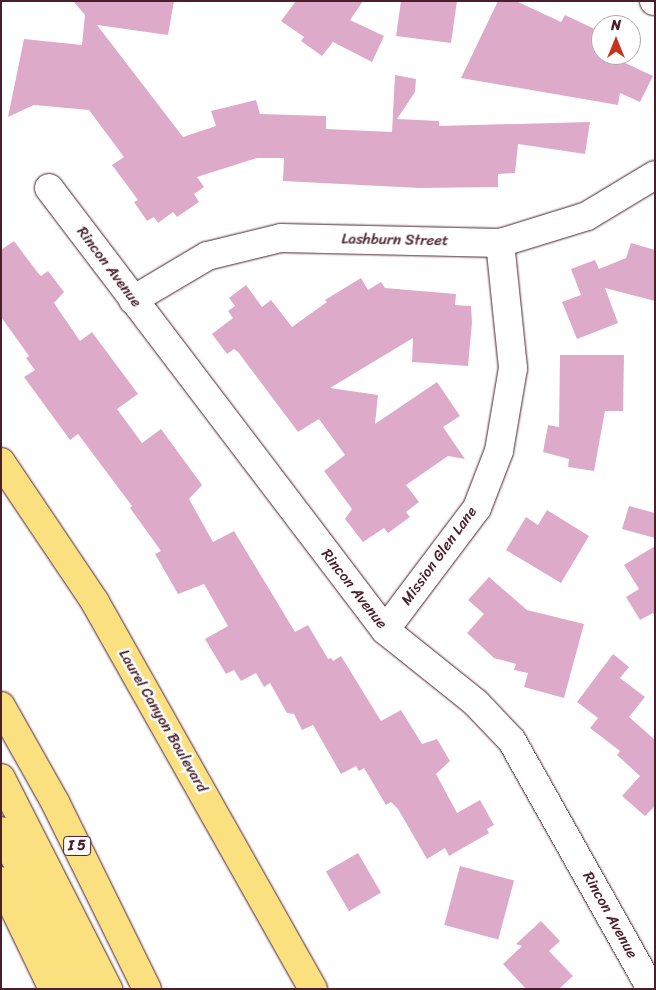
<!DOCTYPE html>
<html>
<head>
<meta charset="utf-8">
<style>
	body { margin:0 }
	#map { position:relative; width:656px; height:990px; overflow:hidden; background:#fff; font-family:Sriracha,sans-serif }
	div>[style] { position:absolute }
	[style*='--x'] { left:calc(var(--x)*1px); top:calc(var(--y)*1px); width:calc(var(--w)*1px); rotate:calc(var(--a)*1deg) }
	.building>* { inset:0; background:#ddabc9; transform-origin:0 0 }
	.roads { filter:drop-shadow(0 0 1px #4a1f2b) drop-shadow(0 0 1px #4a1f2b) }
	.minor>* { height:28px; margin:-14px; padding:0 14px; transform-origin:14px; border-radius:14px; background:#fff }
	.major>* { height:28px; margin:-14px; padding:0 14px; transform-origin:14px; border-radius:14px; background:#fbe080 }
	.highway>* { height:28px; margin:-14px; padding:0 14px; transform-origin:14px; border-radius:14px; background:#fbe080 }
	span { translate:-50% -50%; white-space:nowrap; text-align:center; line-height:1.15; -webkit-text-stroke:5px #fff; paint-order:stroke }
	.shield-label span { padding:1px 4px; background:#fff; border:1px solid; border-radius:4px; -webkit-text-stroke-width:0 }
	.shield-label { font-size:14px; color:#4a1f2b; font-weight:700 }
	.street-label { font-size:15px; color:#4a1f2b }
	.frame { position:absolute; inset:0; border:2px solid #4a1f2b; pointer-events:none }
	.north { position:absolute; left:591px; top:15px; width:50px; height:50px; box-sizing:border-box; background:#fff; border:1px solid #b7a5aa; border-radius:50%; rotate:0deg; font-size:14px; font-weight:700; line-height:20px; text-align:center; color:#4a1f2b }
	.north::after { content:''; display:block; margin:auto; width:18px; height:22px; background:#c8321e; clip-path:polygon(50% 0,100% 100%,50% 72%,0 100%) }
</style>
</head>
<body>
<div id="map">
	<div class="building">
		<div style="clip-path:polygon(73px 1px,174px 1px,168px 35px,97px 25px,183px 137px,216px 126px,211px 111px,256px 100px,260px 114px,326px 116px,326px 129px,392px 132px,395px 75px,416px 79px,415px 92px,397px 119px,439px 121px,439px 126px,590px 122px,585px 154px,518px 144px,515px 173px,498px 174px,498px 187px,419px 188px,283px 181px,284px 158px,257px 158px,197px 177px,204px 187px,194px 194px,199px 202px,177px 217px,173px 212px,158px 223px,154px 217px,147px 221px,134px 202px,138px 200px,112px 165px,124px 157px,89px 110px,34px 105px,8px 117px,24px 39px,82px 45px,85px 15px)"></div>
		<div style="clip-path:polygon(296px 1px,363px 1px,350px 20px,384px 36px,372px 62px,333px 42px,322px 56px,301px 41px,304px 37px,281px 21px)"></div>
		<div style="clip-path:polygon(401px 1px,457px 1px,451px 43px,396px 36px)"></div>
		<div style="clip-path:polygon(498px 1px,516px 1px,561px 22px,565px 15px,601px 32px,601px 55px,608px 55px,653px 76px,640px 102px,620px 93px,618px 105px,461px 78px)"></div>
		<div style="clip-path:polygon(14px 241px,38px 273px,41px 276px,48px 271px,64px 292px,54px 303px,80px 341px,92px 332px,138px 394px,117px 409px,142px 443px,161px 429px,202px 485px,189px 499px,213px 542px,234px 531px,295px 632px,308px 625px,328px 659px,331px 658px,333px 661px,341px 656px,381px 721px,401px 710px,422px 744px,437px 739px,450px 761px,436px 774px,457px 813px,480px 800px,494px 825px,487px 829px,489px 833px,449px 856px,445px 848px,427px 859px,398px 809px,391px 802px,386px 805px,364px 768px,359px 771px,356px 766px,341px 774px,313px 725px,302px 730px,294px 714px,287px 713px,270px 683px,264px 687px,256px 673px,241px 681px,234px 670px,226px 674px,205px 639px,228px 626px,204px 584px,178px 594px,155px 554px,161px 551px,130px 508px,132px 506px,78px 434px,70px 440px,24px 377px,35px 370px,26px 358px,29px 356px,1px 317px,1px 250px)"></div>
		<div style="clip-path:polygon(631px 243px,655px 250px,655px 301px,605px 288px,618px 323px,577px 339px,562px 302px,581px 295px,571px 269px,595px 260px,599px 269px,626px 258px)"></div>
		<div style="clip-path:polygon(361px 278px,368px 290px,381px 282px,385px 288px,456px 294px,455px 305px,471px 306px,472px 322px,468px 366px,412px 362px,413px 338px,330px 388px,378px 395px,375px 424px,437px 382px,460px 416px,443px 427px,465px 459px,448px 456px,406px 485px,419px 502px,406px 512px,410px 517px,388px 533px,384px 528px,363px 542px,345px 519px,352px 509px,324px 471px,345px 455px,319px 419px,298px 432px,238px 352px,234px 349px,227px 354px,212px 334px,233px 318px,228px 311px,235px 306px,229px 298px,246px 285px,262px 307px,271px 300px,292px 327px,327px 302px,325px 300px)"></div>
		<div style="clip-path:polygon(560px 355px,624px 355px,623px 411px,605px 411px,594px 471px,568px 467px,569px 459px,543px 452px,548px 425px,559px 427px)"></div>
		<div style="clip-path:polygon(629px 506px,655px 513px,655px 538px,622px 529px)"></div>
		<div style="clip-path:polygon(547px 510px,589px 536px,561px 583px,506px 550px,526px 517px,538px 525px)"></div>
		<div style="clip-path:polygon(655px 546px,655px 616px,653px 613px,640px 620px,626px 597px,639px 589px,624px 565px)"></div>
		<div style="clip-path:polygon(489px 577px,527px 610px,584px 624px,564px 698px,524px 687px,528px 673px,514px 670px,516px 664px,494px 658px,467px 633px,484px 614px,468px 600px)"></div>
		<div style="clip-path:polygon(613px 654px,629px 667px,620px 678px,645px 697px,629px 717px,655px 740px,655px 806px,645px 816px,622px 796px,640px 776px,617px 755px,620px 751px,590px 728px,598px 718px,577px 702px)"></div>
		<div style="left:358px;top:853px;width:46px;height:37px;rotate:60deg"></div>
		<div style="left:460px;top:866px;width:56px;height:61px;rotate:15deg"></div>
		<div style="clip-path:polygon(541px 921px,560px 941px,549px 951px,573px 976px,559px 989px,526px 989px,503px 964px,522px 946px,516px 944px)"></div>
	</div>
	<div class="roads">
		<div class="minor">
			<div style="--x:654;--y:1;--w:1;--a:0"></div>
			<div style="--x:49;--y:188;--w:555;--a:52.76"></div>
			<div style="--x:385;--y:630;--w:117;--a:38.7"></div>
			<div style="--x:476;--y:703;--w:52;--a:46.5"></div>
			<div style="--x:512;--y:741;--w:284;--a:60.7"></div>
			<div style="--x:133;--y:300;--w:86;--a:-30.7"></div>
			<div style="--x:207;--y:256;--w:76;--a:-13.7"></div>
			<div style="--x:281;--y:238;--w:219;--a:1.3"></div>
			<div style="--x:500;--y:243;--w:91;--a:-17.2"></div>
			<div style="--x:587;--y:216;--w:79;--a:-31.1"></div>
			<div style="--x:385;--y:630;--w:153;--a:-53"></div>
			<div style="--x:477;--y:508;--w:61;--a:-68.9"></div>
			<div style="--x:499;--y:451;--w:84;--a:-80.4"></div>
			<div style="--x:513;--y:368;--w:126;--a:-95.9"></div>
		</div>
		<div class="major">
			<div style="--x:1;--y:462;--w:169;--a:56.1"></div>
			<div style="--x:95;--y:602;--w:444;--a:60.6"></div>
		</div>
		<div class="highway">
			<div style="--x:1;--y:706;--w:110;--a:60.6"></div>
			<div style="--x:55;--y:802;--w:208;--a:63.8"></div>
			<div style="--x:1;--y:778;--w:237;--a:63.1"></div>
			<div style="--x:1;--y:831;--w:178;--a:62.6"></div>
			<div style="--x:1;--y:881;--w:120;--a:64.3"></div>
		</div>
	</div>
	<div class="shield-label">
		<span style="left:77px;top:846px">I 5</span>
	</div>
	<div class="street-label">
		<span style="left:395px;top:240px;rotate:1deg">Lashburn Street</span>
		<span style="left:109px;top:267px;rotate:53deg">Rincon Avenue</span>
		<span style="left:439px;top:556px;rotate:-54deg">Mission Glen Lane</span>
		<span style="left:354px;top:589px;rotate:52deg">Rincon Avenue</span>
		<span style="left:163px;top:721px;rotate:60deg">Laurel Canyon Boulevard</span>
		<span style="left:610px;top:915px;rotate:61deg">Rincon Avenue</span>
	</div>
	<div class="frame"></div>
	<div class="north">N</div>
</div>
</body>
</html>
